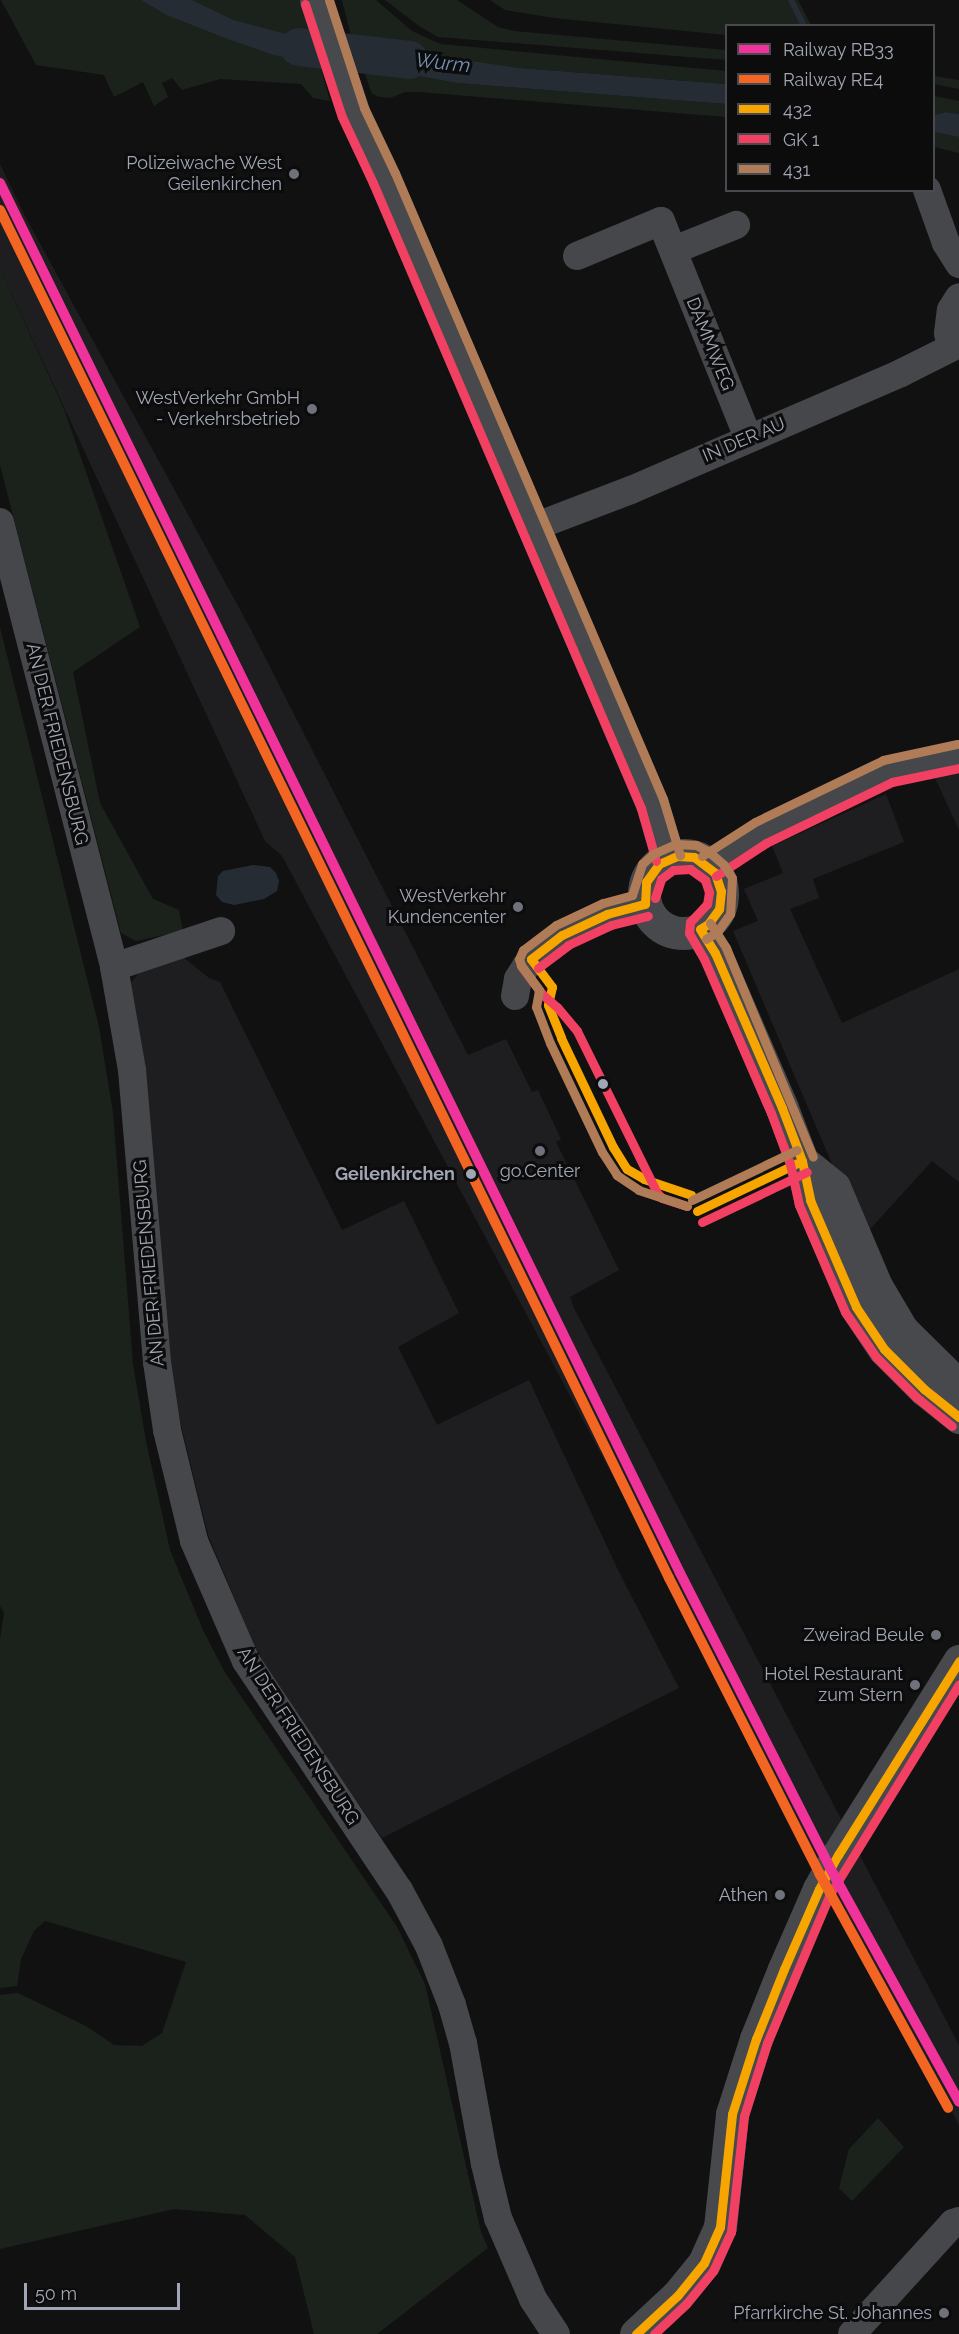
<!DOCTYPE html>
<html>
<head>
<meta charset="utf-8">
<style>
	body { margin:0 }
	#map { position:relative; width:959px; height:2334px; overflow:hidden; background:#111112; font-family:Raleway,sans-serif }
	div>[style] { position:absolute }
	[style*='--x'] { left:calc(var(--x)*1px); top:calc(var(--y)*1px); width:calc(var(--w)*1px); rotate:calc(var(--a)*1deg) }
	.built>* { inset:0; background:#1e1e20 }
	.green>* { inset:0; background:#1b221c }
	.water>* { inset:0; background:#252c34 }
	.stream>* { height:6px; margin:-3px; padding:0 3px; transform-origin:3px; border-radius:3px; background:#252c34 }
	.river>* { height:38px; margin:-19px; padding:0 19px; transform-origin:19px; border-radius:19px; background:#252c34 }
	.minor>* { height:28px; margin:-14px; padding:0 14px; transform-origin:14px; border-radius:14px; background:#46474b }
	.major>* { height:33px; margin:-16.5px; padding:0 16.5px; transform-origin:16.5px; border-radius:16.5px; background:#48494d }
	.major>.ring { margin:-16.5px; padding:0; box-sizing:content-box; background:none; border:33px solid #48494d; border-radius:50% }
	.bus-1>* { height:9px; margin:-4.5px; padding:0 4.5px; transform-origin:4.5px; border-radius:4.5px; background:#f7a600 }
	.bus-2>* { height:9px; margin:-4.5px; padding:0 4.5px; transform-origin:4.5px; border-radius:4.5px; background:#f24062 }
	.bus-3>* { height:9px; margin:-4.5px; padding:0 4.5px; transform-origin:4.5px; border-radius:4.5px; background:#b07c57 }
	.rail-1>* { height:10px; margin:-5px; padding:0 5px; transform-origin:5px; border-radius:5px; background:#ef339a }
	.rail-2>* { height:10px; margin:-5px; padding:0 5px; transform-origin:5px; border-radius:5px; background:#f26522 }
	.dots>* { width:16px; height:16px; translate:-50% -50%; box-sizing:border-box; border:3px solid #0c0c0d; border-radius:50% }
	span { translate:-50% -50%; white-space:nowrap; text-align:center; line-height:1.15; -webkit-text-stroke:6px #0c0c0d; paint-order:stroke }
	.poi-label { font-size:18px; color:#a1a6b4 }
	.right { translate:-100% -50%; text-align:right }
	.street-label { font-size:18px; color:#a1a6b4 }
	.stop-label { font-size:18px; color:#a1a6b4; font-weight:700 }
	.water-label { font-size:20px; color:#7592b2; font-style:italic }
	.legend { position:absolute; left:725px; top:24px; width:210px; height:168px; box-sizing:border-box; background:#0c0c0d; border:2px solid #484a50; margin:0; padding:8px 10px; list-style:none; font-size:18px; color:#a1a6b4 }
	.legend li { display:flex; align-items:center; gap:12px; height:30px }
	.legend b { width:30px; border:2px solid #484a50 }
	.scale { position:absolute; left:24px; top:2283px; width:156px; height:27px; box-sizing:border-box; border:3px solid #a1a6b4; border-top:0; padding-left:8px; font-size:18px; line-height:21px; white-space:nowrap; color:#a1a6b4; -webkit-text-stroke:4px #0c0c0d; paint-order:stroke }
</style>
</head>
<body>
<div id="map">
	<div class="built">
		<div style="clip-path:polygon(0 164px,25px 216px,250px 628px,468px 1055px,506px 1039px,532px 1092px,538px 1090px,561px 1139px,556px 1142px,619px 1270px,570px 1297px,574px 1308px,959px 2045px,959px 2125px,282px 856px,265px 841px,0 269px)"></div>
		<div style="clip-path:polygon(959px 771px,959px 830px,935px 778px)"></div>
		<div style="clip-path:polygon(886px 794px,904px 842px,813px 879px,819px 898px,790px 909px,842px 1023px,959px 969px,959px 1182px,932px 1161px,863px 1237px,733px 931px,758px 921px,744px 889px,783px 873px,772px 846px)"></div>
		<div style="clip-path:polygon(183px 957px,209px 978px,220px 982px,342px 1230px,404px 1201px,459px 1313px,398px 1347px,437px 1425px,529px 1380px,618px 1570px,679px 1688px,382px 1838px,262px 1664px,208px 1535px,173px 1392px,129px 985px,140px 971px)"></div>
	</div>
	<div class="green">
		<div style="clip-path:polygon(1px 0,141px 0,166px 15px,230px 40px,273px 55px,320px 65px,330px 101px,313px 98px,301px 84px,220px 79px,182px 90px,172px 78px,162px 83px,168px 97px,154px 106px,143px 82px,114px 97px,104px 75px,36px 65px)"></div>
		<div style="clip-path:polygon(192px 0,303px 0,313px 41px,234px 20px)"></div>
		<div style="clip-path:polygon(342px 0,376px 0,412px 31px,440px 44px,726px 71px,726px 84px,520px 68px,353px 44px)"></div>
		<div style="clip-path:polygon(385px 0,457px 0,498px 27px,514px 31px,726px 50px,726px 60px,438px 37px,419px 26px)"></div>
		<div style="clip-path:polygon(490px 0,798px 0,811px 25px,726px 26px,726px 35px,554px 18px,505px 10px)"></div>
		<div style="clip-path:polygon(362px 66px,457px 83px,726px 104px,726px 117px,419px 92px,405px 92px,390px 98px,380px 97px,372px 94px)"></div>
		<div style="clip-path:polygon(934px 76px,959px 80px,959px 89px,934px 84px)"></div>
		<div style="clip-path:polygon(934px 96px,959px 101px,959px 114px,946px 112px,934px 115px)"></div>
		<div style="clip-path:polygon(934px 132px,959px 137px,959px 153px,934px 147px)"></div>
		<div style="clip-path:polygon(0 269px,64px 409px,140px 627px,73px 672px,100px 803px,153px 899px,179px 910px,183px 931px,136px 941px,121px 933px,0 465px)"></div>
		<div style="clip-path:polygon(0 627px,99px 1027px,113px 1113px,133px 1364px,146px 1441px,170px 1550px,203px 1630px,224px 1671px,397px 1927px,425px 1984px,481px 2232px,488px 2248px,377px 2334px,314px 2334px,295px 2257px,245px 2215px,174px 2209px,0 2249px,0 1995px,18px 1993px,86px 2026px,114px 2045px,142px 2046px,162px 2033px,186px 1962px,45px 1921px,34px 1931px,21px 1959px,17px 1986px,0 1988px,0 1638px,4px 1613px,0 1606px)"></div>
		<div style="clip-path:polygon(878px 2118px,904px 2147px,852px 2201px,839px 2188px,849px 2149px)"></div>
	</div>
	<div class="water">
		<div style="clip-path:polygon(141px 0,192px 0,234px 20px,313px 41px,320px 65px,273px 55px,230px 40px,166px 15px)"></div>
		<div style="clip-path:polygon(353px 44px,520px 68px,726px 84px,726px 104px,457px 83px,362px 66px)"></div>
		<div style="clip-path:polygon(946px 112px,959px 114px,959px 137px,934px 132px,934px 115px)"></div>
		<div style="clip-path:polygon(253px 865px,270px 867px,276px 873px,279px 881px,277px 891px,264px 899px,234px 905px,222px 902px,216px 895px,218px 876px,223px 871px)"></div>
	</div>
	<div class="stream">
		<div style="--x:791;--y:0;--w:29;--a:63"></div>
	</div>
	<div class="river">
		<div style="--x:299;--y:47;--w:111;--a:6.7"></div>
	</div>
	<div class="minor">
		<div style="--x:927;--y:190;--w:56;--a:70.3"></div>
		<div style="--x:946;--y:243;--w:25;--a:58"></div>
		<div style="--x:674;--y:250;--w:67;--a:-22"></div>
		<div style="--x:577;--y:256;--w:91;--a:-22.6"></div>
		<div style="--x:661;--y:221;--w:233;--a:68.1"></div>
		<div style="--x:951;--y:347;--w:14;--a:-102"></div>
		<div style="--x:948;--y:333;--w:23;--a:-83"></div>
		<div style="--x:951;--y:310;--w:15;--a:-58"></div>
		<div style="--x:0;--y:522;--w:459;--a:75.6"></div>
		<div style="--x:114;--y:967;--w:105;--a:80.1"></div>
		<div style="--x:132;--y:1070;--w:293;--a:85.1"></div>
		<div style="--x:157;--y:1362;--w:69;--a:81.6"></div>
		<div style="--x:167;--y:1430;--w:114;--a:76.3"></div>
		<div style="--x:194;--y:1541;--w:131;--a:66.6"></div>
		<div style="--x:246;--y:1661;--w:275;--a:56.3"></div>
		<div style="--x:399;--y:1890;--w:64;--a:61.8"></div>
		<div style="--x:429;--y:1946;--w:63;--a:68.7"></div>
		<div style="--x:452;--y:2005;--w:40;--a:74"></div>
		<div style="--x:463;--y:2043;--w:123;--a:79.7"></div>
		<div style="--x:485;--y:2164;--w:56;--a:76.5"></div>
		<div style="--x:498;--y:2218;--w:88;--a:66.6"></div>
		<div style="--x:533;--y:2299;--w:42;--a:56.7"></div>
		<div style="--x:534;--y:527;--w:104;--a:-20.9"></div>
		<div style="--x:631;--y:490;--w:294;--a:-23.4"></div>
		<div style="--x:901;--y:373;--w:65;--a:-26.6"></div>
		<div style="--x:709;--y:866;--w:61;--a:-32.9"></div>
		<div style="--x:760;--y:833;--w:142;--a:-25.8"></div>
		<div style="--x:888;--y:771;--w:73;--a:-11.9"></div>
		<div style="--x:114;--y:967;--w:113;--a:-18.6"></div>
		<div style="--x:515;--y:996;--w:17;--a:-80"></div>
		<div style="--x:518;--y:979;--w:15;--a:-58"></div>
		<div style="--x:526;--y:966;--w:48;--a:-40.7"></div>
		<div style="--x:562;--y:935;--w:50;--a:-25"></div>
		<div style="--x:607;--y:914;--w:39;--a:-15"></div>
		<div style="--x:852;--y:2334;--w:150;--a:-47.7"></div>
		<div style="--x:953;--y:2223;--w:6;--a:-18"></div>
	</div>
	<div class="major">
		<div style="--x:316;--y:0;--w:118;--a:71.7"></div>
		<div style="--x:353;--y:112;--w:73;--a:64.8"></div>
		<div style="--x:384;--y:178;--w:681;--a:66.82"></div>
		<div style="--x:652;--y:804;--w:56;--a:73.5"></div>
		<div class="ring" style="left:644px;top:855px;width:45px;height:45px"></div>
		<div style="--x:700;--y:929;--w:28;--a:58"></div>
		<div style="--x:715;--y:953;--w:169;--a:66.6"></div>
		<div style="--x:782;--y:1108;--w:57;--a:69.3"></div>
		<div style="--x:802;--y:1161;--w:40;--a:78"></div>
		<div style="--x:810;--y:1200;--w:116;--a:66.7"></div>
		<div style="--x:856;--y:1307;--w:50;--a:56.3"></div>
		<div style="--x:884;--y:1349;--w:57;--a:45"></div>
		<div style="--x:924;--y:1389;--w:45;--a:38.7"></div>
		<div style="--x:802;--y:1161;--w:41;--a:39.1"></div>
		<div style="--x:834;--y:1187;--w:108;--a:67"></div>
		<div style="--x:876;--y:1286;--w:51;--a:59.4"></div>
		<div style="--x:902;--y:1330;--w:80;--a:44.5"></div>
		<div style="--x:636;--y:2334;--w:57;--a:-42.9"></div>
		<div style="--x:678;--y:2295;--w:41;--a:-50.9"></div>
		<div style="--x:704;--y:2263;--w:39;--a:-66"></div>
		<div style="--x:720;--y:2227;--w:114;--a:-83.9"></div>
		<div style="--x:732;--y:2114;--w:79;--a:-72.3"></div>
		<div style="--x:756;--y:2039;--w:75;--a:-68.2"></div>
		<div style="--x:784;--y:1969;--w:87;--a:-66.4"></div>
		<div style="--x:819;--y:1889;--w:39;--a:-61"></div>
		<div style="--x:838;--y:1855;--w:229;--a:-58"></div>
	</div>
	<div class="bus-1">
		<div style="--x:645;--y:904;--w:22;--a:-87"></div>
		<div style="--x:646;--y:882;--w:22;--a:-54"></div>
		<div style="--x:659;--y:864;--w:20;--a:-24"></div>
		<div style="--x:677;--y:856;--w:17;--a:3"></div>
		<div style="--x:694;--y:857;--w:26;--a:37"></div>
		<div style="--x:715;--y:873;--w:19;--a:72"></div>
		<div style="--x:721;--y:891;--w:18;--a:96"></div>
		<div style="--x:719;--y:909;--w:19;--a:126"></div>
		<div style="--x:708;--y:924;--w:9;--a:148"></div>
		<div style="--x:700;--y:929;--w:28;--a:58"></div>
		<div style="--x:715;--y:953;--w:169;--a:66.6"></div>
		<div style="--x:782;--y:1108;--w:57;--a:69.3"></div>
		<div style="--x:802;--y:1161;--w:40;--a:78"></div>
		<div style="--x:810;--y:1200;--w:116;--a:66.7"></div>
		<div style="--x:856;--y:1307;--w:50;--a:56.3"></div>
		<div style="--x:884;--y:1349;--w:57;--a:45"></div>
		<div style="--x:924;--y:1389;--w:45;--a:38.7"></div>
		<div style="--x:531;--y:959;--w:35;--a:53"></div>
		<div style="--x:552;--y:987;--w:18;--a:103"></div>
		<div style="--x:548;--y:1005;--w:35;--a:68"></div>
		<div style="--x:561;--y:1038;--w:121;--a:64.5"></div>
		<div style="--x:613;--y:1147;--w:26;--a:58"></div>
		<div style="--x:627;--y:1169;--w:20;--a:30"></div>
		<div style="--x:644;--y:1179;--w:50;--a:18.8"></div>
		<div style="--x:531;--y:959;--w:39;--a:-38"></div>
		<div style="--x:562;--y:935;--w:50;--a:-25"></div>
		<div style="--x:607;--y:914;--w:39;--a:-15"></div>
		<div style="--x:697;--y:1211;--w:116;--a:-25.5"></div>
		<div style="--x:636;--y:2334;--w:57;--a:-42.9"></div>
		<div style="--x:678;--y:2295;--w:41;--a:-50.9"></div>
		<div style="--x:704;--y:2263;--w:39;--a:-66"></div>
		<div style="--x:720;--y:2227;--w:114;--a:-83.9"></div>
		<div style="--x:732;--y:2114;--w:79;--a:-72.3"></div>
		<div style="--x:756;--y:2039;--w:75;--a:-68.2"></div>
		<div style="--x:784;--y:1969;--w:87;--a:-66.4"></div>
		<div style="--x:819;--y:1889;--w:39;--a:-61"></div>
		<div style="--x:838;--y:1855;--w:229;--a:-58"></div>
	</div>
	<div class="bus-2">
		<div style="--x:305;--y:4;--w:119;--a:71.9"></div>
		<div style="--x:342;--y:117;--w:73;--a:64.8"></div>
		<div style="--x:373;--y:183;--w:680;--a:66.79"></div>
		<div style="--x:641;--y:808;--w:55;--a:74.2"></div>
		<div style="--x:716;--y:876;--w:60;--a:-33.4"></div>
		<div style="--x:766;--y:843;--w:140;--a:-25.8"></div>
		<div style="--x:892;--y:782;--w:68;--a:-11.8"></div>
		<div style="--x:655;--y:898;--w:20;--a:-72"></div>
		<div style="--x:661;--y:879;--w:15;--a:-37"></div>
		<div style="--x:673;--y:870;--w:17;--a:-3"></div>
		<div style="--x:690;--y:869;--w:19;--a:36"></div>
		<div style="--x:705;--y:880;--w:13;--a:72"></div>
		<div style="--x:709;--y:892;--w:12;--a:99"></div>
		<div style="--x:707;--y:904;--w:25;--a:133"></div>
		<div style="--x:690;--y:922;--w:11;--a:95"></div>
		<div style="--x:689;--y:933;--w:30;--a:60"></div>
		<div style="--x:704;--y:959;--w:168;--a:66.5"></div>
		<div style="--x:771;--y:1113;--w:54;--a:69.6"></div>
		<div style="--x:790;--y:1164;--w:42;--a:77.6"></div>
		<div style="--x:799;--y:1205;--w:116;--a:66.7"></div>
		<div style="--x:845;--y:1312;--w:55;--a:55.4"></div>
		<div style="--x:876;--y:1357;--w:57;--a:45"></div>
		<div style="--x:916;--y:1397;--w:46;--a:38.9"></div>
		<div style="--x:521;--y:966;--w:36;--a:53"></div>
		<div style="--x:543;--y:995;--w:18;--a:41"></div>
		<div style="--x:557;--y:1007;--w:31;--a:50"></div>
		<div style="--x:577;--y:1031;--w:181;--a:63.7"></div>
		<div style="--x:657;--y:1193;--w:7;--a:45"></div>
		<div style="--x:662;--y:1198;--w:26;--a:18"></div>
		<div style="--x:538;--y:968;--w:38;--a:-37"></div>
		<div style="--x:568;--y:945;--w:47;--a:-24.9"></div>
		<div style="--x:611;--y:925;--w:38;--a:-14"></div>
		<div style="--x:702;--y:1222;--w:116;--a:-25.5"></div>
		<div style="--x:654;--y:2334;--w:44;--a:-43.2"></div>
		<div style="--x:686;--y:2304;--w:43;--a:-50.7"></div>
		<div style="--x:713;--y:2271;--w:43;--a:-65.2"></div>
		<div style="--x:731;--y:2232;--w:117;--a:-83.6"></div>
		<div style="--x:744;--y:2116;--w:77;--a:-72.5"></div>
		<div style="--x:767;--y:2043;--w:162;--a:-67.1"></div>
		<div style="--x:830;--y:1894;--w:246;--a:-58.4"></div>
	</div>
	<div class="bus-3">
		<div style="--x:329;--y:0;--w:114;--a:72"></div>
		<div style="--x:364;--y:108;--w:72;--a:64.5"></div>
		<div style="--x:395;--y:173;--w:681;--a:66.82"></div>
		<div style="--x:663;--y:799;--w:59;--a:73.1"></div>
		<div style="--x:702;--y:856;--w:63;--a:-32.7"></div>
		<div style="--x:755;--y:822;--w:142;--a:-25.8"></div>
		<div style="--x:883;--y:760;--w:76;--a:-12.2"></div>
		<div style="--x:710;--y:923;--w:30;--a:57"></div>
		<div style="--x:726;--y:948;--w:226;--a:67.4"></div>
		<div style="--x:692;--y:1200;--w:116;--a:-25.5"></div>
		<div style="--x:687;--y:1206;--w:51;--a:-161.6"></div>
		<div style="--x:639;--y:1190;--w:27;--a:-146"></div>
		<div style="--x:617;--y:1175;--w:27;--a:-123"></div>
		<div style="--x:602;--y:1152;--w:121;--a:-115.5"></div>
		<div style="--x:550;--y:1043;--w:39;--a:-111"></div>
		<div style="--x:536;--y:1007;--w:17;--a:-80"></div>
		<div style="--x:539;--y:990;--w:31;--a:-126"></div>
		<div style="--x:521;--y:965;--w:6;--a:-108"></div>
		<div style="--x:519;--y:959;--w:10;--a:-66"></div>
		<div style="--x:523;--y:950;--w:41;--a:-37.1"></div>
		<div style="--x:556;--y:925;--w:52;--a:-25.1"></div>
		<div style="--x:603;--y:903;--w:30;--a:-15"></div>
		<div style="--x:632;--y:895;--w:33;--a:-72"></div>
		<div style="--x:642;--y:864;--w:15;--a:-42"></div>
		<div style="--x:653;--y:854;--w:24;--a:-24"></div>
		<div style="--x:675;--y:844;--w:21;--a:3"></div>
		<div style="--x:696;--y:845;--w:13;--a:27"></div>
		<div style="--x:708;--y:851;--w:21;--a:41"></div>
		<div style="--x:724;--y:865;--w:15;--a:58"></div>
		<div style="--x:732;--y:878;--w:36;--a:93"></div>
		<div style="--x:730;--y:914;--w:22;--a:126"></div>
		<div style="--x:717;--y:932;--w:13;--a:148"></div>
	</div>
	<div class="rail-1">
		<div style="--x:0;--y:183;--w:1547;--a:63.93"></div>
		<div style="--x:680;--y:1573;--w:331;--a:63"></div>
		<div style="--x:830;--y:1868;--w:267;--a:61.1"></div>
	</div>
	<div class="rail-2">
		<div style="--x:0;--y:210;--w:1523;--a:63.94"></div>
		<div style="--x:669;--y:1578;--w:331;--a:63"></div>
		<div style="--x:819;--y:1873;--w:268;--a:61.2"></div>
	</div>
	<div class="dots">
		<div style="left:294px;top:174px;background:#6f727b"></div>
		<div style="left:312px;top:409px;background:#6f727b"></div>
		<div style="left:518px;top:907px;background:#6f727b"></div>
		<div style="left:603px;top:1084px;background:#a1a6b4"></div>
		<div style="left:540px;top:1151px;background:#6f727b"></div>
		<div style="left:471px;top:1174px;background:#a1a6b4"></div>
		<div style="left:936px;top:1635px;background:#6f727b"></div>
		<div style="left:915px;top:1685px;background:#6f727b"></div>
		<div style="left:780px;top:1895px;background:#6f727b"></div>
		<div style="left:944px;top:2313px;background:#6f727b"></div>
	</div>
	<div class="poi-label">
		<span class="right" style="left:282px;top:174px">Polizeiwache West<br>Geilenkirchen</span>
		<span class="right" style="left:300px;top:409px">WestVerkehr GmbH<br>- Verkehrsbetrieb</span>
		<span class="right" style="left:506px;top:907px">WestVerkehr<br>Kundencenter</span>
		<span style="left:540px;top:1171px">go.Center</span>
		<span class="right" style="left:924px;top:1635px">Zweirad Beule</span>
		<span class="right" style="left:903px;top:1685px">Hotel Restaurant<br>zum Stern</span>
		<span class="right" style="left:768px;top:1895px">Athen</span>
		<span class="right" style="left:932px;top:2313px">Pfarrkirche St. Johannes</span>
	</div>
	<div class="street-label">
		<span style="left:710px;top:344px;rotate:68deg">DAMMWEG</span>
		<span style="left:744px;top:440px;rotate:-23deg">IN DER AU</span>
		<span style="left:57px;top:744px;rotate:76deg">AN DER FRIEDENSBURG</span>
		<span style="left:149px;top:1263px;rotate:-95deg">AN DER FRIEDENSBURG</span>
		<span style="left:298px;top:1736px;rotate:57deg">AN DER FRIEDENSBURG</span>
	</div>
	<div class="stop-label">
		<span class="right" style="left:455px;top:1174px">Geilenkirchen</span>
	</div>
	<div class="water-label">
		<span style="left:443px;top:63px;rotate:6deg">Wurm</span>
	</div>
	<ul class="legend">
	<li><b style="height:8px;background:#ef339a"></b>Railway RB33</li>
	<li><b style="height:8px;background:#f26522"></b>Railway RE4</li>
	<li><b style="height:8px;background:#f7a600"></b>432</li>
	<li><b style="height:8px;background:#f24062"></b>GK 1</li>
	<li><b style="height:8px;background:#b07c57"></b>431</li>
	</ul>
	<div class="scale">50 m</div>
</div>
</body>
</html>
